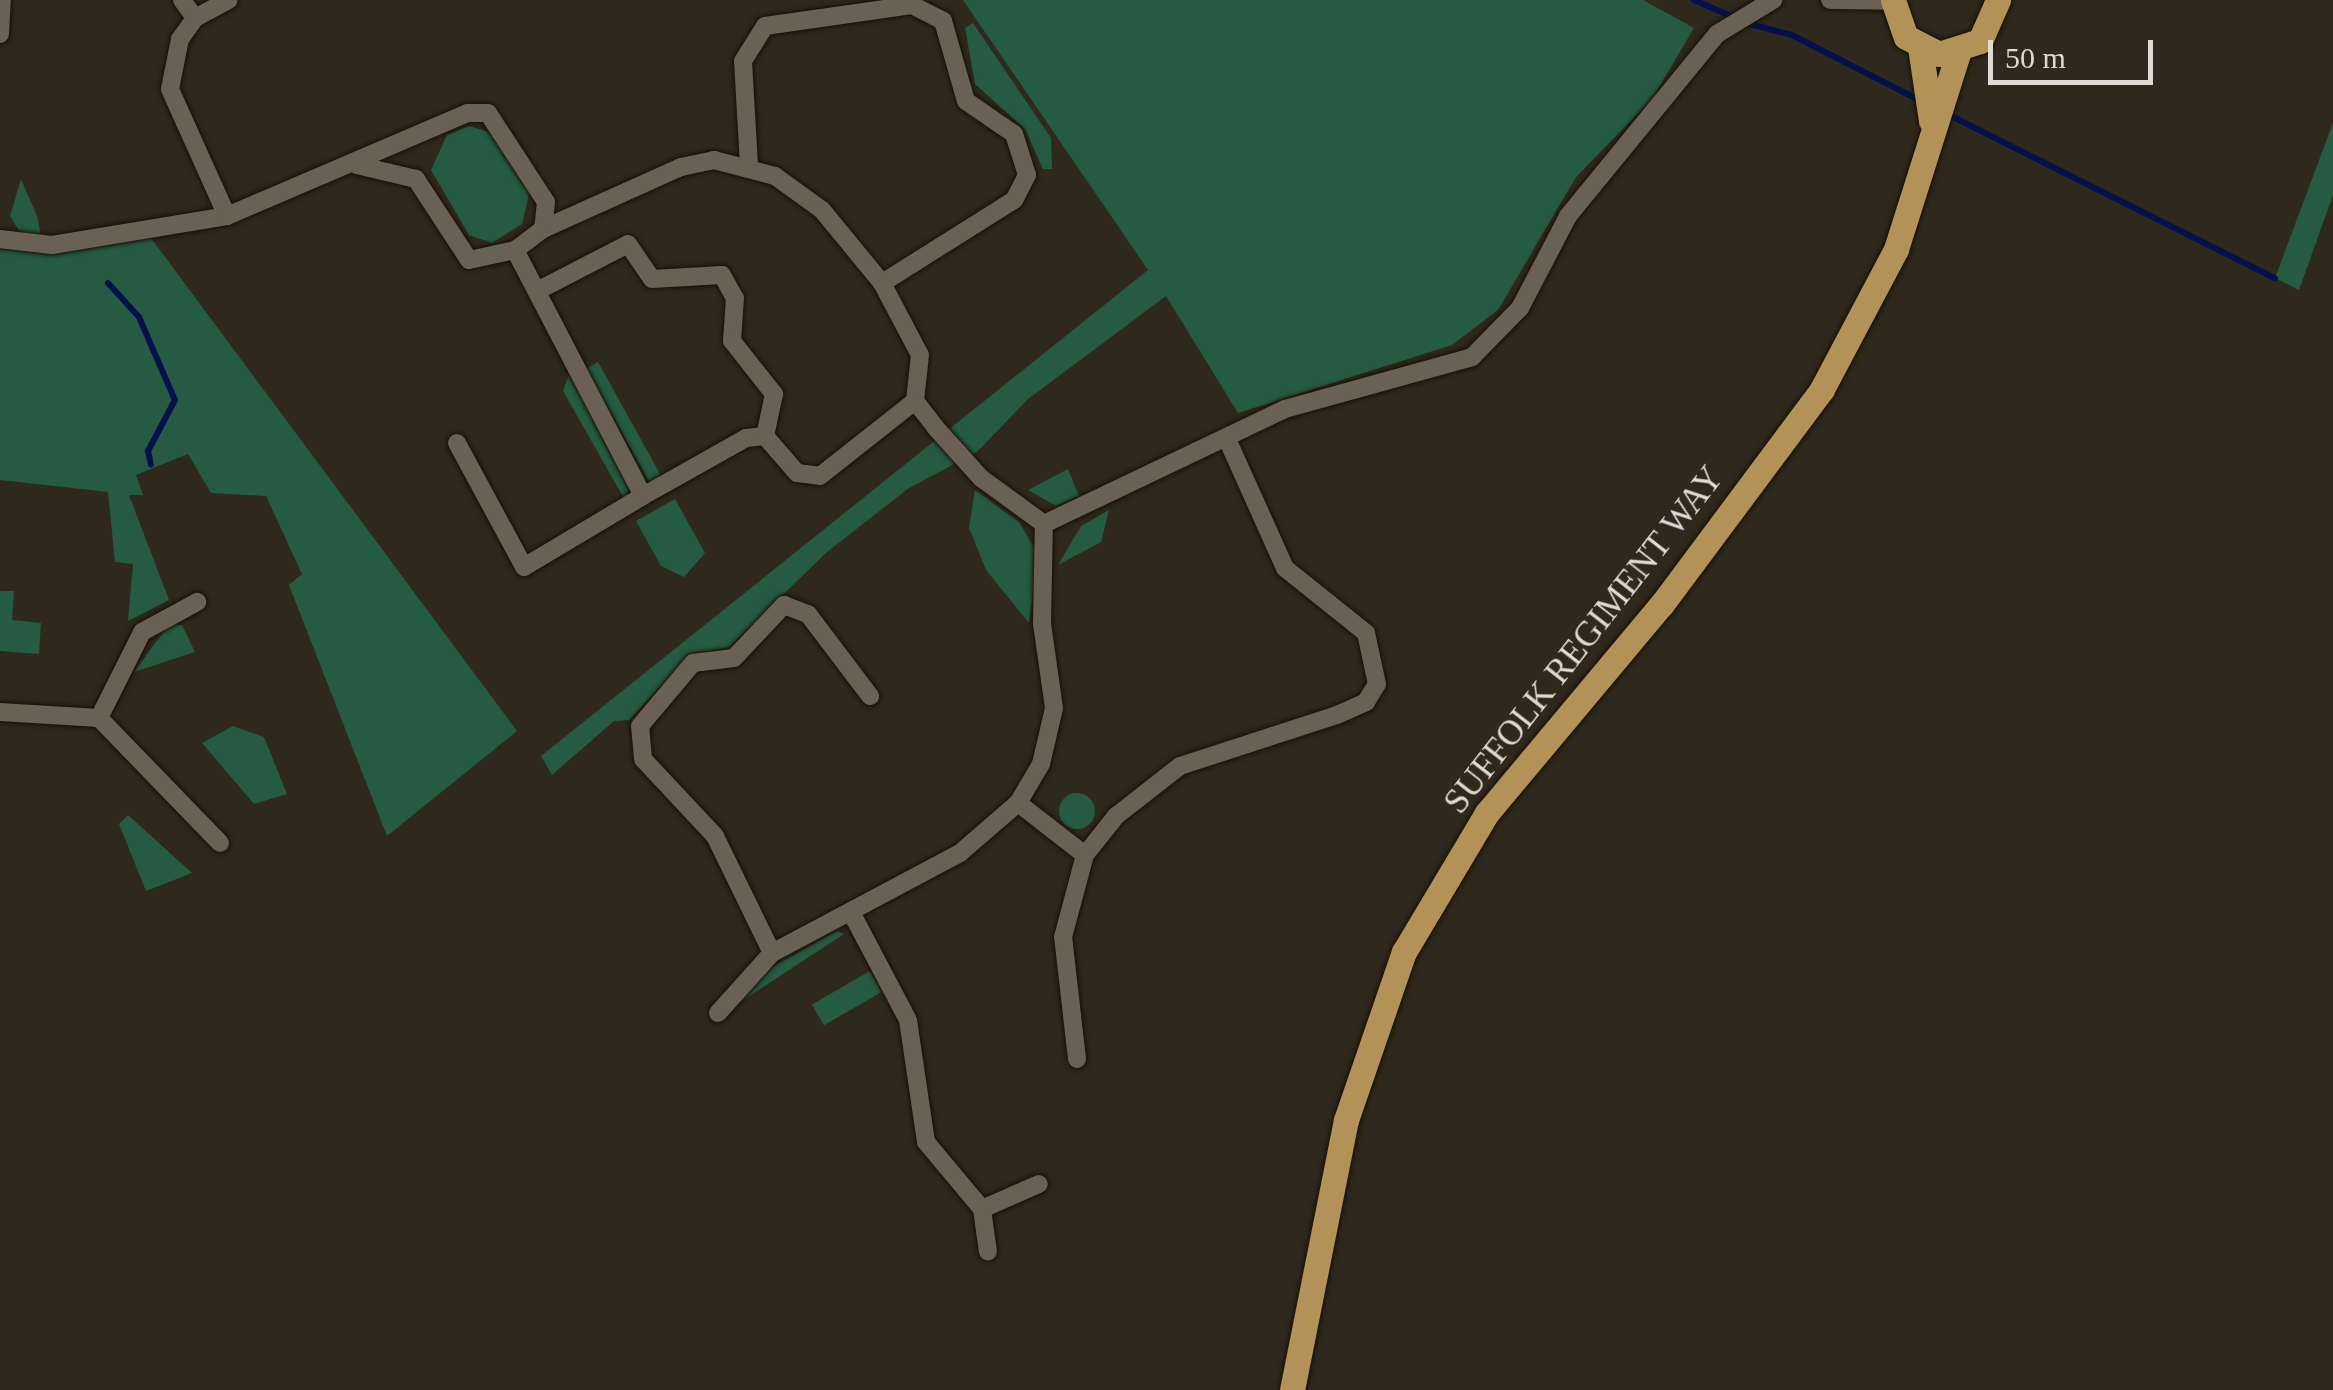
<!DOCTYPE html>
<html>
<head>
<meta charset="utf-8">
<style>
	body { margin:0 }
	#map { position:relative; width:2333px; height:1390px; overflow:hidden; background:#2f281c; font-family:Georgia,serif }
	div>[style] { position:absolute }
	[style*='--x'] { left:calc(var(--x)*1px); top:calc(var(--y)*1px); width:calc(var(--w)*1px); rotate:calc(var(--a)*1deg) }
	.green>* { inset:0; background:#255b42; transform-origin:0 0 }
	.round { border-radius:50% }
	.stream>* { height:6px; margin:-3px; padding:0 3px; transform-origin:3px; border-radius:3px; background:#02114c }
	.roads { filter:drop-shadow(0 0 2px #171006) drop-shadow(0 0 2px #171006) }
	.street>* { height:18px; margin:-9px; padding:0 9px; transform-origin:9px; border-radius:9px; background:#6a6154 }
	.primary>* { height:25px; margin:-12.5px; padding:0 12.5px; transform-origin:12.5px; border-radius:12.5px; background:#b39258 }
	span { translate:-50% -50%; white-space:nowrap; text-align:center; line-height:1.15; -webkit-text-stroke:9px #2f281c; paint-order:stroke }
	.street-label { font-size:35px; color:#dfdad3 }
	.scale { position:absolute; left:1988px; top:40px; width:165px; height:45px; box-sizing:border-box; border:5px solid #dfdad3; border-top:0; padding-left:12px; font-size:30px; line-height:35px; white-space:nowrap; color:#dfdad3; -webkit-text-stroke:8px #2f281c; paint-order:stroke }
</style>
</head>
<body>
<div id="map">
	<div class="green">
		<div style="clip-path:polygon(963px 0,1643px 0,1694px 28px,1652px 99px,1576px 177px,1498px 310px,1452px 345px,1238px 413px,1166px 296px,1028px 399px,977px 452px,909px 488px,827px 552px,729px 647px,690px 655px,629px 720px,614px 721px,552px 775px,541px 756px,1148px 270px)"></div>
		<div style="clip-path:polygon(973px 23px,1051px 138px,1052px 169px,1043px 169px,1025px 129px,975px 84px,965px 28px)"></div>
		<div style="clip-path:polygon(2333px 123px,2333px 195px,2299px 290px,2275px 278px)"></div>
		<div style="clip-path:polygon(469px 126px,492px 133px,530px 190px,522px 224px,492px 243px,469px 235px,431px 170px,447px 135px)"></div>
		<div style="clip-path:polygon(21px 179px,37px 216px,41px 236px,23px 237px,10px 216px)"></div>
		<div style="clip-path:polygon(148px 234px,517px 731px,387px 836px,289px 585px,302px 574px,266px 496px,211px 493px,188px 454px,136px 475px,143px 495px,129px 495px,169px 600px,128px 621px,133px 564px,115px 562px,108px 492px,0 480px,0 239px)"></div>
		<div style="left:598px;top:362px;width:135px;height:13px;rotate:61deg"></div>
		<div style="clip-path:polygon(569px 374px,630px 488px,625px 500px,563px 391px)"></div>
		<div style="clip-path:polygon(1068px 469px,1079px 496px,1056px 506px,1028px 490px)"></div>
		<div style="clip-path:polygon(975px 490px,1019px 522px,1038px 554px,1029px 623px,986px 570px,969px 528px)"></div>
		<div style="clip-path:polygon(675px 499px,705px 553px,684px 577px,661px 566px,636px 521px)"></div>
		<div style="clip-path:polygon(1109px 510px,1101px 542px,1058px 565px,1081px 526px)"></div>
		<div style="clip-path:polygon(0 591px,14px 591px,12px 620px,41px 623px,39px 654px,0 651px)"></div>
		<div style="clip-path:polygon(169px 624px,182px 625px,195px 652px,134px 672px)"></div>
		<div style="clip-path:polygon(233px 726px,264px 737px,287px 794px,254px 804px,202px 743px)"></div>
		<div class="round" style="left:1059px;top:793px;width:36px;height:36px"></div>
		<div style="clip-path:polygon(128px 815px,192px 873px,146px 891px,119px 824px)"></div>
		<div style="clip-path:polygon(837px 931px,844px 934px,725px 1012px,769px 969px)"></div>
		<div style="left:870px;top:971px;width:24px;height:67px;rotate:60deg"></div>
	</div>
	<div class="stream">
		<div style="--x:1694;--y:0;--w:45;--a:23.7"></div>
		<div style="--x:1746;--y:23;--w:48;--a:14.6"></div>
		<div style="--x:1792;--y:35;--w:145;--a:27.1"></div>
		<div style="--x:1945;--y:113;--w:369;--a:26.6"></div>
		<div style="--x:108;--y:283;--w:46;--a:47.6"></div>
		<div style="--x:139;--y:317;--w:90;--a:66.6"></div>
		<div style="--x:175;--y:400;--w:58;--a:117.9"></div>
		<div style="--x:148;--y:451;--w:14;--a:78"></div>
	</div>
	<div class="roads">
		<div class="street">
			<div style="--x:182;--y:0;--w:22;--a:54"></div>
			<div style="--x:1830;--y:0;--w:62;--a:0.9"></div>
			<div style="--x:0;--y:34;--w:34;--a:-87"></div>
			<div style="--x:749;--y:165;--w:104;--a:-93.3"></div>
			<div style="--x:743;--y:61;--w:41;--a:-57.8"></div>
			<div style="--x:765;--y:26;--w:148;--a:-8.1"></div>
			<div style="--x:912;--y:5;--w:35;--a:27"></div>
			<div style="--x:943;--y:21;--w:83;--a:74"></div>
			<div style="--x:966;--y:101;--w:58;--a:34.5"></div>
			<div style="--x:1014;--y:134;--w:43;--a:72.4"></div>
			<div style="--x:1027;--y:175;--w:28;--a:117"></div>
			<div style="--x:1014;--y:200;--w:156;--a:147.8"></div>
			<div style="--x:227;--y:216;--w:139;--a:-114.2"></div>
			<div style="--x:170;--y:89;--w:51;--a:-78.7"></div>
			<div style="--x:180;--y:39;--w:26;--a:-54"></div>
			<div style="--x:195;--y:18;--w:38;--a:-28"></div>
			<div style="--x:543;--y:229;--w:151;--a:-24.2"></div>
			<div style="--x:681;--y:167;--w:34;--a:-12"></div>
			<div style="--x:714;--y:160;--w:63;--a:14.7"></div>
			<div style="--x:775;--y:176;--w:58;--a:35.9"></div>
			<div style="--x:822;--y:210;--w:94;--a:50.6"></div>
			<div style="--x:882;--y:283;--w:81;--a:62.2"></div>
			<div style="--x:920;--y:355;--w:46;--a:96.2"></div>
			<div style="--x:915;--y:401;--w:33;--a:52"></div>
			<div style="--x:935;--y:427;--w:69;--a:48"></div>
			<div style="--x:981;--y:478;--w:78;--a:36.1"></div>
			<div style="--x:0;--y:239;--w:52;--a:6.6"></div>
			<div style="--x:52;--y:245;--w:177;--a:-9.4"></div>
			<div style="--x:227;--y:216;--w:261;--a:-23.2"></div>
			<div style="--x:467;--y:113;--w:21;--a:0"></div>
			<div style="--x:488;--y:113;--w:106;--a:56.9"></div>
			<div style="--x:546;--y:202;--w:27;--a:96"></div>
			<div style="--x:543;--y:229;--w:35;--a:143"></div>
			<div style="--x:515;--y:250;--w:47;--a:167.7"></div>
			<div style="--x:469;--y:260;--w:97;--a:-123.2"></div>
			<div style="--x:416;--y:179;--w:61;--a:-166.7"></div>
			<div style="--x:515;--y:250;--w:277;--a:62.5"></div>
			<div style="--x:643;--y:496;--w:118;--a:-29.4"></div>
			<div style="--x:746;--y:438;--w:19;--a:-6"></div>
			<div style="--x:765;--y:436;--w:49;--a:49.1"></div>
			<div style="--x:797;--y:473;--w:23;--a:7"></div>
			<div style="--x:820;--y:476;--w:121;--a:-38.3"></div>
			<div style="--x:537;--y:291;--w:102;--a:-27.3"></div>
			<div style="--x:628;--y:244;--w:42;--a:55.6"></div>
			<div style="--x:652;--y:279;--w:70;--a:-3.3"></div>
			<div style="--x:722;--y:275;--w:26;--a:61"></div>
			<div style="--x:735;--y:298;--w:43;--a:94"></div>
			<div style="--x:732;--y:341;--w:68;--a:51.6"></div>
			<div style="--x:774;--y:394;--w:43;--a:102.1"></div>
			<div style="--x:457;--y:443;--w:141;--a:61.6"></div>
			<div style="--x:524;--y:567;--w:139;--a:-30.8"></div>
			<div style="--x:0;--y:712;--w:99;--a:3.5"></div>
			<div style="--x:99;--y:718;--w:96;--a:-63.4"></div>
			<div style="--x:142;--y:632;--w:63;--a:-28.6"></div>
			<div style="--x:99;--y:718;--w:174;--a:45.9"></div>
			<div style="--x:1018;--y:803;--w:85;--a:37.8"></div>
			<div style="--x:1085;--y:855;--w:50;--a:-51.5"></div>
			<div style="--x:1116;--y:816;--w:81;--a:-38"></div>
			<div style="--x:1180;--y:766;--w:165;--a:-18"></div>
			<div style="--x:1337;--y:715;--w:32;--a:-24"></div>
			<div style="--x:1366;--y:702;--w:21;--a:-59"></div>
			<div style="--x:1377;--y:684;--w:52;--a:-102.2"></div>
			<div style="--x:1366;--y:633;--w:104;--a:-141.3"></div>
			<div style="--x:1285;--y:568;--w:141;--a:-114.2"></div>
			<div style="--x:851;--y:912;--w:122;--a:62.2"></div>
			<div style="--x:908;--y:1020;--w:123;--a:81.6"></div>
			<div style="--x:926;--y:1142;--w:87;--a:50.1"></div>
			<div style="--x:982;--y:1209;--w:62;--a:-23.7"></div>
			<div style="--x:772;--y:953;--w:130;--a:-116"></div>
			<div style="--x:715;--y:836;--w:105;--a:-133.1"></div>
			<div style="--x:643;--y:759;--w:33;--a:-95"></div>
			<div style="--x:640;--y:726;--w:82;--a:-49.9"></div>
			<div style="--x:693;--y:663;--w:41;--a:-7"></div>
			<div style="--x:734;--y:658;--w:73;--a:-46.7"></div>
			<div style="--x:784;--y:605;--w:26;--a:21"></div>
			<div style="--x:808;--y:614;--w:103;--a:52.9"></div>
			<div style="--x:718;--y:1013;--w:81;--a:-48"></div>
			<div style="--x:772;--y:953;--w:213;--a:-28"></div>
			<div style="--x:960;--y:853;--w:77;--a:-40.8"></div>
			<div style="--x:1018;--y:803;--w:45;--a:-59.5"></div>
			<div style="--x:1041;--y:764;--w:57;--a:-76.9"></div>
			<div style="--x:1054;--y:708;--w:85;--a:-98.1"></div>
			<div style="--x:1042;--y:624;--w:100;--a:-88.9"></div>
			<div style="--x:1044;--y:524;--w:267;--a:-25.5"></div>
			<div style="--x:1285;--y:409;--w:194;--a:-15.5"></div>
			<div style="--x:1472;--y:357;--w:69;--a:-45.6"></div>
			<div style="--x:1520;--y:308;--w:104;--a:-62.4"></div>
			<div style="--x:1568;--y:216;--w:235;--a:-50.7"></div>
			<div style="--x:1717;--y:34;--w:66;--a:-31.3"></div>
			<div style="--x:1077;--y:1059;--w:123;--a:-96.5"></div>
			<div style="--x:1063;--y:937;--w:85;--a:-75"></div>
			<div style="--x:982;--y:1209;--w:43;--a:82.1"></div>
		</div>
		<div class="primary">
			<div style="--x:1893;--y:0;--w:39;--a:71"></div>
			<div style="--x:1906;--y:37;--w:37;--a:27"></div>
			<div style="--x:1939;--y:54;--w:43;--a:-17.6"></div>
			<div style="--x:1980;--y:41;--w:45;--a:-66.3"></div>
			<div style="--x:1920;--y:47;--w:75;--a:81.5"></div>
			<div style="--x:1292;--y:1390;--w:275;--a:-78.7"></div>
			<div style="--x:1346;--y:1120;--w:178;--a:-71"></div>
			<div style="--x:1404;--y:952;--w:162;--a:-59.2"></div>
			<div style="--x:1487;--y:813;--w:273;--a:-50.1"></div>
			<div style="--x:1662;--y:604;--w:268;--a:-53.3"></div>
			<div style="--x:1822;--y:389;--w:158;--a:-62.1"></div>
			<div style="--x:1896;--y:249;--w:206;--a:-72.4"></div>
		</div>
	</div>
	<div class="street-label">
		<span style="left:1584px;top:640px;rotate:-52deg">SUFFOLK REGIMENT WAY</span>
	</div>
	<div class="scale">50 m</div>
</div>
</body>
</html>
